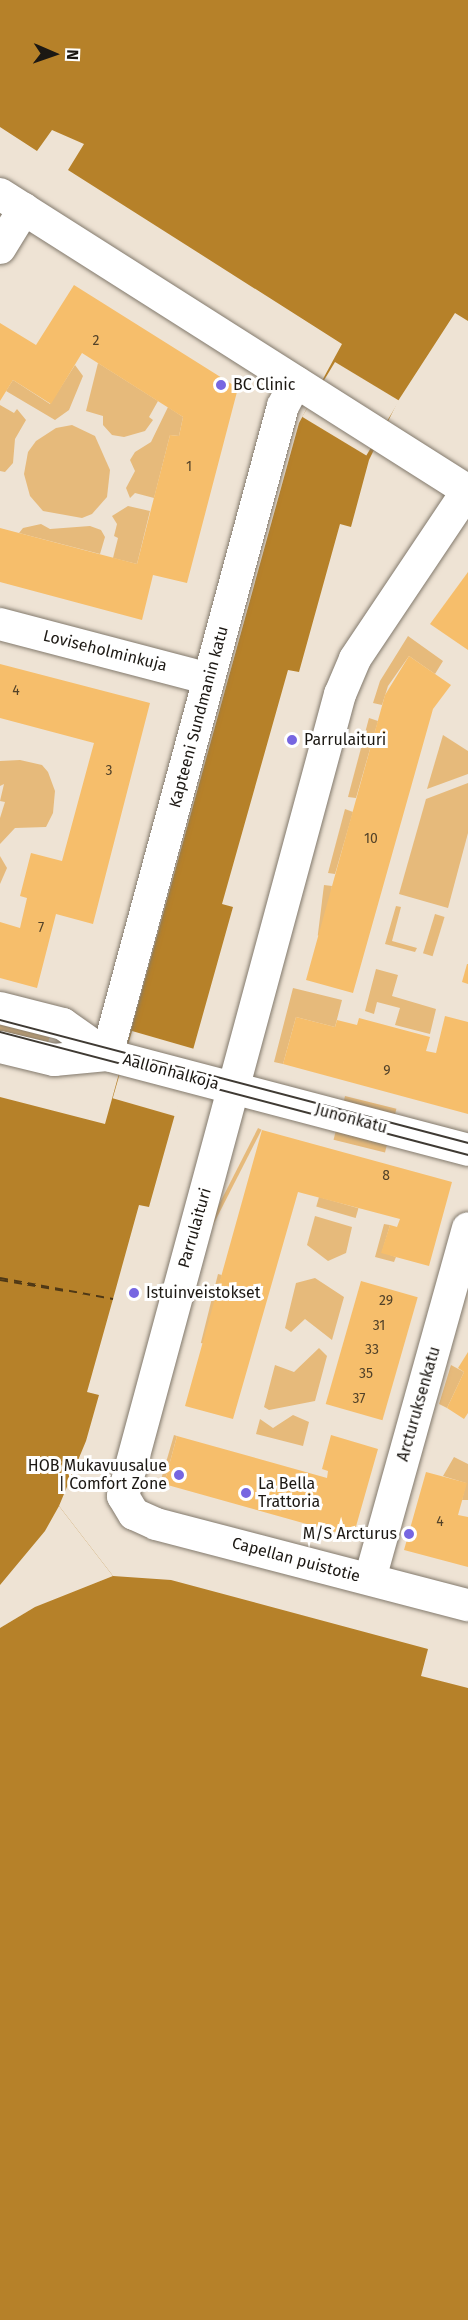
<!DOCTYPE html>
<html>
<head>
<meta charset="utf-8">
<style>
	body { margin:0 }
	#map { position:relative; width:468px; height:2320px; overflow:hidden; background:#eee3d4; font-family:"Fira Sans",sans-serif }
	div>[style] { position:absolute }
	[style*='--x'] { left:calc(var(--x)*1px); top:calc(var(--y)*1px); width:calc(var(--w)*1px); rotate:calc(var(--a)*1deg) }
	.green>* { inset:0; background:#e6ba7b; transform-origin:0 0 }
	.water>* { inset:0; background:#b68129 }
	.pier>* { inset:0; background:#eee3d4; transform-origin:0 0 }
	.ferry>* { height:1.5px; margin-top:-0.75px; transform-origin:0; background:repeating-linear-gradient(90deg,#4f3815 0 8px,transparent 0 14px) }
	.building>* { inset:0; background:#f6be6b; transform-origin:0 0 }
	.roads { filter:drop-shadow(0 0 2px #82796c) drop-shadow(0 0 2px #82796c) }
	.minor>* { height:32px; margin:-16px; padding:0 16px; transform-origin:16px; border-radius:16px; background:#fff }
	.tram>* { height:1.5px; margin:-0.75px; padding:0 0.75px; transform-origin:0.75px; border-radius:0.75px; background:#3f3a33 }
	.dots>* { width:16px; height:16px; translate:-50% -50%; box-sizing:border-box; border:3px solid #fff; border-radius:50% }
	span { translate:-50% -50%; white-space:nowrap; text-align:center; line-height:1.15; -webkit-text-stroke:6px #fff; paint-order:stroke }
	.number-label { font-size:14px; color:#524229 }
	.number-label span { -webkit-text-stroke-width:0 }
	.poi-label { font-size:16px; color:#1c1813 }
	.left { translate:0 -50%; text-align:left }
	.right { translate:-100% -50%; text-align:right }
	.street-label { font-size:16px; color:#1c1813 }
	.north { position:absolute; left:24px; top:24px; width:60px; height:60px; -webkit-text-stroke:4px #fff; paint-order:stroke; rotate:92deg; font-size:16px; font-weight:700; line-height:24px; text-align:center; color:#1c1813 }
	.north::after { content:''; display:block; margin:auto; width:21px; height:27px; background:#1c1813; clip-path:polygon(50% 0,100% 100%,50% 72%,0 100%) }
</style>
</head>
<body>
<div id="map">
	<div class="green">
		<div style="clip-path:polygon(98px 363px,158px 401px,149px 417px,153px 420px,145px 431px,124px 437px,112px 435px,103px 425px,103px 416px,86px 411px)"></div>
		<div style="clip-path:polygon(75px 365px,83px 376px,69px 410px,55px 420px,6px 391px,13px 380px,50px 404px)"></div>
		<div style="clip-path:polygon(0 405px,14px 413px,17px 409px,26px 420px,15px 439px,13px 463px,5px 472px,0 471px)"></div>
		<div style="clip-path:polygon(168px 407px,183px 417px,179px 436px,170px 435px,154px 498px,135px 493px,130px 498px,126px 488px,135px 471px,130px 460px,135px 452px,151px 442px)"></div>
		<div style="clip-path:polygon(72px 425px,95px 436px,110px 470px,107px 497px,92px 514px,82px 518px,43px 511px,30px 496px,24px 474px,28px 452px,36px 441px,56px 428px)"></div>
		<div style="clip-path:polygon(128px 506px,150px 511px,137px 564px,113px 558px,118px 538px,114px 536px,117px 524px,112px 516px)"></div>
		<div style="clip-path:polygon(41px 524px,50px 529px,90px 526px,101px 530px,105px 537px,100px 554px,19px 533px,23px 528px)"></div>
		<div style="clip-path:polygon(408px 636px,443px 661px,435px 674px,409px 656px,388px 686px,382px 705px,373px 703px,380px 681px)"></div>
		<div style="clip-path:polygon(369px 718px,378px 721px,356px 798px,348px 797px)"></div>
		<div style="clip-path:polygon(443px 735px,468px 751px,468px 774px,427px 789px)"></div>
		<div style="clip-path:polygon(20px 760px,42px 765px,48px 772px,55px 791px,53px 813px,46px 827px,15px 828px,0 844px,0 818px,5px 802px,0 801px,4px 784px,0 786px,0 761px)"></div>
		<div style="clip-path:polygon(468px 783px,468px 833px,448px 908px,399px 894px,426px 799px)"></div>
		<div style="clip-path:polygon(345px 809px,353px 812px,335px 874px,328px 873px)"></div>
		<div style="clip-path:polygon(0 856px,7px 868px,0 884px)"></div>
		<div style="left:324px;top:885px;width:8px;height:51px;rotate:7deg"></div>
		<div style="clip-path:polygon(396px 906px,401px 907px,392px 941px,417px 948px,415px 952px,385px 944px)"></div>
		<div style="left:435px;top:914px;width:10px;height:41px;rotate:17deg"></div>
		<div style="clip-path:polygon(376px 969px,398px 975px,392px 996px,436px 1009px,430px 1034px,395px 1025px,400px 1008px,377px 1002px,374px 1014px,365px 1011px)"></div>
		<div style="clip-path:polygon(293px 988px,342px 1000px,335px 1027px,296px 1017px,283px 1064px,274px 1062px)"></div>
		<div style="left:0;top:1017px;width:53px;height:22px;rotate:15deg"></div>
		<div style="left:345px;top:1096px;width:53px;height:10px;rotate:14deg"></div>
		<div style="left:258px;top:1128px;width:4px;height:113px;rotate:27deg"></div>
		<div style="left:336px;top:1130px;width:53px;height:10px;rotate:14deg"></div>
		<div style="left:319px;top:1197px;width:41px;height:10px;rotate:16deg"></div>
		<div style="clip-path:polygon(315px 1216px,352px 1227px,346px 1253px,328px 1261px,307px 1245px)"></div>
		<div style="clip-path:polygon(384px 1224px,390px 1225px,382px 1252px,396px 1257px,394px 1262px,375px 1257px)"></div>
		<div style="left:218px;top:1274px;width:4px;height:71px;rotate:14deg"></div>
		<div style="clip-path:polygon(315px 1278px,344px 1297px,332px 1340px,305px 1319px,291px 1332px,285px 1328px,296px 1283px)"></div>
		<div style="clip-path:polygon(319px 1348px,327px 1356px,315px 1401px,269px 1410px,264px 1407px,275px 1365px,294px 1372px)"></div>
		<div style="clip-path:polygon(451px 1365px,464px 1372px,447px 1408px,439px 1404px)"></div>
		<div style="clip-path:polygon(293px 1415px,309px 1422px,303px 1446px,256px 1434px,260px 1419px,273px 1428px)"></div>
		<div style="clip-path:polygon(174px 1435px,177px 1436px,164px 1484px,160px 1483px)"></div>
		<div style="clip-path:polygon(454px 1457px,468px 1464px,468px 1500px,462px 1500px,466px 1483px,443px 1476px)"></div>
	</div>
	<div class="water">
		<div style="clip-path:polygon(0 0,468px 0,468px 321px,455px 313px,398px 401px,369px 460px,351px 527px,340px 524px,299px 672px,288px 670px,222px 904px,233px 907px,149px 1207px,139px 1205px,113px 1299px,87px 1392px,99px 1395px,86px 1441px,59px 1506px,113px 1576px,171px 1580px,428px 1649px,421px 1676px,468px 1688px,468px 2320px,0 2320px,0 1097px,105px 1124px,299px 423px,342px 344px,68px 170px,84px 144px,52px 130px,37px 151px,0 127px)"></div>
	</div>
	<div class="pier">
		<div style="left:335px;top:362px;width:75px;height:64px;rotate:31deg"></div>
		<div style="left:132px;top:1031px;width:65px;height:70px;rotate:16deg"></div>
		<div style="clip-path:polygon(59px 1506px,113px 1576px,35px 1607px,0 1628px,0 1585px,45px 1531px)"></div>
	</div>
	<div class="ferry">
		<div style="--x:0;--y:1278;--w:115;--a:10.5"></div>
		<div style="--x:0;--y:1280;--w:66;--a:9.6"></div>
	</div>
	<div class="building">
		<div style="clip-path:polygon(74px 285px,238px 388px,187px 583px,153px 575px,142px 620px,0 582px,0 528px,137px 564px,170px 435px,179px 436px,183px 417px,82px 353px,51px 404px,13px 380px,0 401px,0 323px,36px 345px)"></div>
		<div style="clip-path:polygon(468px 572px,468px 650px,430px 624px)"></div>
		<div style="clip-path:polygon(409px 656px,451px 685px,433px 709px,353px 993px,306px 980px,385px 695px)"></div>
		<div style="clip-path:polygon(0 664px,150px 703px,93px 924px,56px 914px,37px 988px,0 978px,0 922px,20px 928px,27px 898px,20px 896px,31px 853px,62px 861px,94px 743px,0 718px)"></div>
		<div style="clip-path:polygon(467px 964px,468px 964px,468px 984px,462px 982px)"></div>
		<div style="clip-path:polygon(445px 1016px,468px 1022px,468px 1114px,283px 1064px,296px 1017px,335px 1027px,337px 1020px,357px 1025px,359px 1018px,430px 1037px,426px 1051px,436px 1053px)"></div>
		<div style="clip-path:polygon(262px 1130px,452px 1182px,429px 1266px,381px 1253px,390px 1225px,397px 1227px,400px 1219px,298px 1192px,233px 1419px,185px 1406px)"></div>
		<div style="left:361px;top:1281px;width:59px;height:128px;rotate:16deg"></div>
		<div style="clip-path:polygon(468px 1352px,468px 1413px,464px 1419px,447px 1408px,464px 1372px,458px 1368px)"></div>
		<div style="clip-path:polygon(331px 1435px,378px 1449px,353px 1537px,164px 1484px,177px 1436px,327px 1478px,328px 1471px,322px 1469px)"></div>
		<div style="clip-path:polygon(426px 1472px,467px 1483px,458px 1515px,468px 1517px,468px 1567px,404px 1550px)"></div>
	</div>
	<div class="roads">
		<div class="minor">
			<div style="--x:0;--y:194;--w:554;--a:32.4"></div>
			<div style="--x:0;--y:248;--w:46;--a:-58.4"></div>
			<div style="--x:468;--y:490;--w:203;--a:123.8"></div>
			<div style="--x:355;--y:659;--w:38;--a:113"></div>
			<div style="--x:340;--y:694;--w:831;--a:105.14"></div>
			<div style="--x:123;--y:1496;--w:21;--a:59"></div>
			<div style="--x:134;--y:1514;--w:24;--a:24"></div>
			<div style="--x:156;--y:1524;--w:322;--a:14.6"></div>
			<div style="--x:0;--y:624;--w:216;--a:14.7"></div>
			<div style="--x:0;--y:1008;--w:65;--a:14.3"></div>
			<div style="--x:63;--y:1024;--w:54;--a:35.2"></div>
			<div style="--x:107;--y:1055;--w:373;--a:14.7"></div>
			<div style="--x:0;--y:1047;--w:56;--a:13.5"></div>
			<div style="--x:54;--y:1060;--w:53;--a:-5.4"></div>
			<div style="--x:107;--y:1055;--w:672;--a:-74.83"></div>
			<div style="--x:283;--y:406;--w:27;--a:-62"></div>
			<div style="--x:370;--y:1579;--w:364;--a:-74.4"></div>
		</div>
	</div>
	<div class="tram">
		<div style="--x:0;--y:1020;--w:484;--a:14.7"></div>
		<div style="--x:0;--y:1032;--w:484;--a:14.7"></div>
	</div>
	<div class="dots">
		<div style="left:221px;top:385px;background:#7766e1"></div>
		<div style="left:292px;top:740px;background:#7766e1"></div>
		<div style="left:134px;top:1293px;background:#7766e1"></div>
		<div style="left:179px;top:1475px;background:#7766e1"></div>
		<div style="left:246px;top:1493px;background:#7766e1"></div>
		<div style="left:409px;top:1534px;background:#7766e1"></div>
	</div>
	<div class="number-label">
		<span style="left:96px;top:341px">2</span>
		<span style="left:189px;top:467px">1</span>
		<span style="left:16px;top:691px">4</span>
		<span style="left:109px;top:771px">3</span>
		<span style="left:371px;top:839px">10</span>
		<span style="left:41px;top:928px">7</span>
		<span style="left:387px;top:1071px">9</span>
		<span style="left:386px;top:1176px">8</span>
		<span style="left:386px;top:1301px">29</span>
		<span style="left:379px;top:1326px">31</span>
		<span style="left:372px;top:1350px">33</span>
		<span style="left:366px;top:1374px">35</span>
		<span style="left:359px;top:1399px">37</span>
		<span style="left:440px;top:1522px">4</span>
	</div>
	<div class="poi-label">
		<span class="left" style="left:233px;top:385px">BC Clinic</span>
		<span class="left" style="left:304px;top:740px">Parrulaituri</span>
		<span class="left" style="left:146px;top:1293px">Istuinveistokset</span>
		<span class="right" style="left:167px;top:1475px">HOB Mukavuusalue<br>| Comfort Zone</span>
		<span class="left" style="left:258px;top:1493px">La Bella<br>Trattoria</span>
		<span class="right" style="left:397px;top:1534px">M/S Arcturus</span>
	</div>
	<div class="street-label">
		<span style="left:105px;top:651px;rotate:14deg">Loviseholminkuja</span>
		<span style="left:199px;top:717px;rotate:-75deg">Kapteeni Sundmanin katu</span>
		<span style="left:171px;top:1072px;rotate:15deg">Aallonhalkoja</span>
		<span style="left:351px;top:1119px;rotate:15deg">Junonkatu</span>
		<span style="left:195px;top:1228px;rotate:-74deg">Parrulaituri</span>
		<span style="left:419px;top:1404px;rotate:-74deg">Arcturuksenkatu</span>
		<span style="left:296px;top:1560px;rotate:15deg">Capellan puistotie</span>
	</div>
	<div class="north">N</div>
</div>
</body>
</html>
